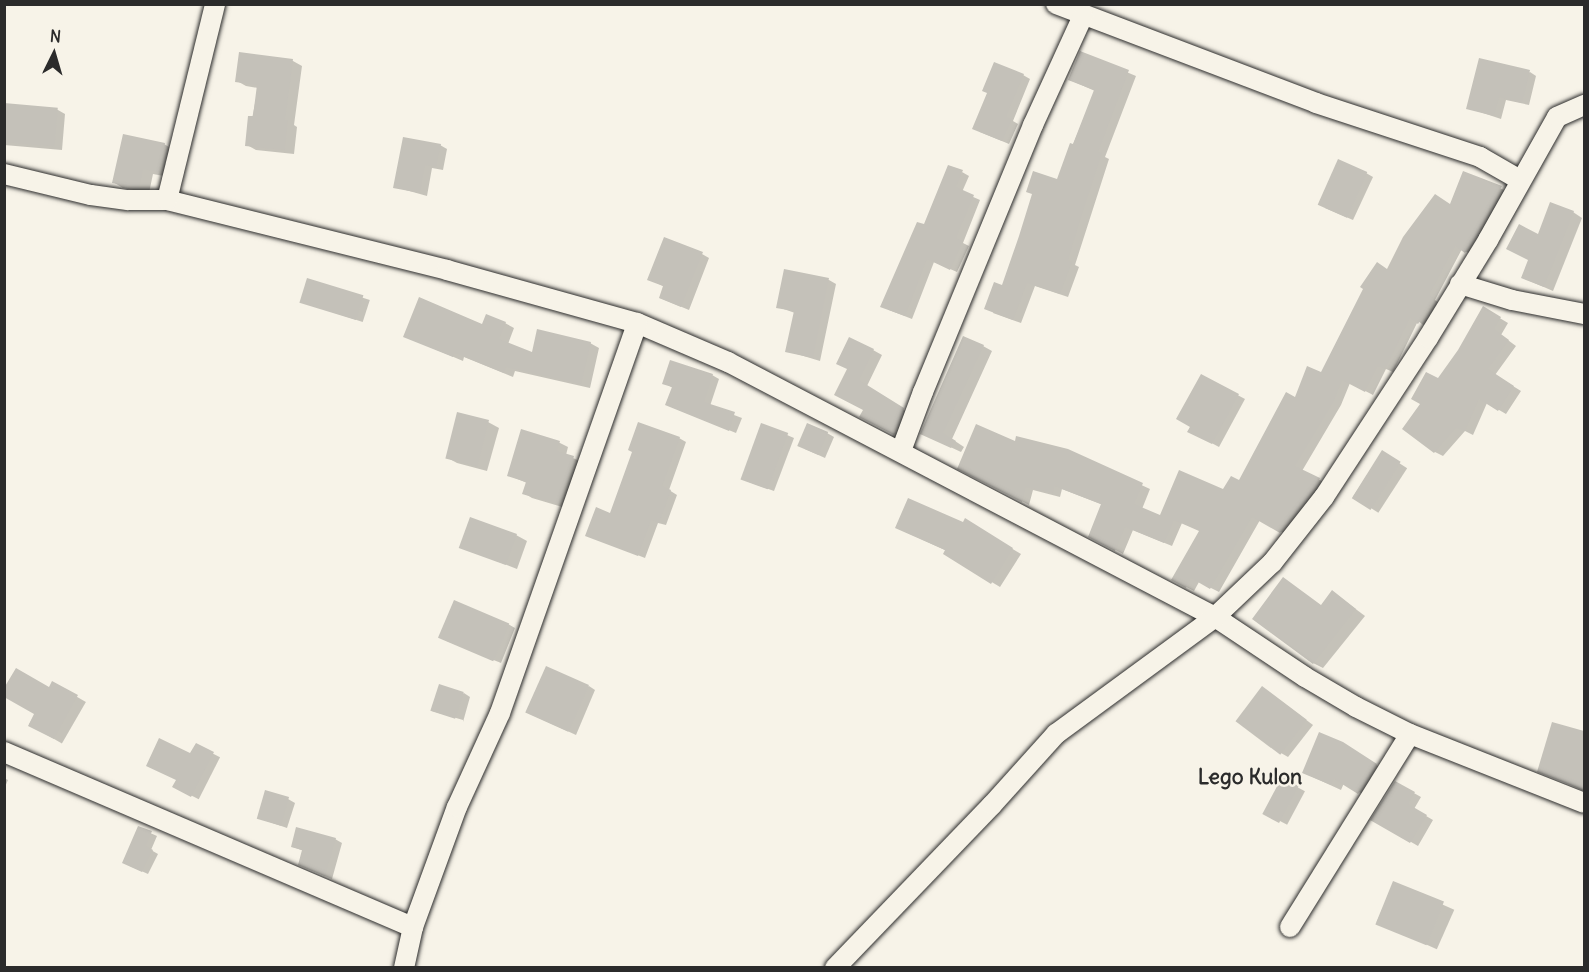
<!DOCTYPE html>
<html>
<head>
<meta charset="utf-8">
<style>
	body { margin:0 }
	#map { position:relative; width:1589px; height:972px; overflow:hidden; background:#f7f3e8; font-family:Delius,sans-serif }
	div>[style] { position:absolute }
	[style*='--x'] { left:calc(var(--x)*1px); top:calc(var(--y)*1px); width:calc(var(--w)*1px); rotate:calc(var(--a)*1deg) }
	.shadow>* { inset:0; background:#0003; transform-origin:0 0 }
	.building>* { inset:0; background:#c4c1b9; transform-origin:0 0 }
	.roads { filter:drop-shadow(0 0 2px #2b2b2b) drop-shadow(0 0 2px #2b2b2b) }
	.minor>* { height:20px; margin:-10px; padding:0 10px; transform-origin:10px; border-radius:10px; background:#f7f3e8 }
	span { translate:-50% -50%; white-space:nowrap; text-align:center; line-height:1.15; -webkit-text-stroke:5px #f7f3e8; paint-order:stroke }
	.quarter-label { font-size:21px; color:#2b2b2b; font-weight:700 }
	.frame { position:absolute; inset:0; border:6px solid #2b2b2b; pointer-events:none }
	.north { position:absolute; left:24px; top:24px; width:60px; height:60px; -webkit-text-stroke:4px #f7f3e8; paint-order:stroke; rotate:5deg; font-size:16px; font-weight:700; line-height:24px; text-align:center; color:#2b2b2b }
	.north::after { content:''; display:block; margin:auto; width:21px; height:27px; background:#2b2b2b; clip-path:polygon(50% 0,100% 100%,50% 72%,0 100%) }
</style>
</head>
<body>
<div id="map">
	<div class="shadow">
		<div style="clip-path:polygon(89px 4px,121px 4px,121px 6px)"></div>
		<div style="clip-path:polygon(1081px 53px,1136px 76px,1105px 157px,1109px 159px,1075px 265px,1079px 267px,1068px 297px,1035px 286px,1021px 323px,993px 313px,1003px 287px,1058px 181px,1095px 91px,1070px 80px)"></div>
		<div style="clip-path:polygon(240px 54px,293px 61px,302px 66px,294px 125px,297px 127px,294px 154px,256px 150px,247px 145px,258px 88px,246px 86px,237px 81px)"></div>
		<div style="clip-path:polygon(1530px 72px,1536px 76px,1529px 105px,1506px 100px,1501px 119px,1468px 108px)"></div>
		<div style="clip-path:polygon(1023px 75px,1030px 79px,1013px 121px,1018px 124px,1009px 144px,980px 132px)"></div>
		<div style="clip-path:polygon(4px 105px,58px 110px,65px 114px,62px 150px,4px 145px)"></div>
		<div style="clip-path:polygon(164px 144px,174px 150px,169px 177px,153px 174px,149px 193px,123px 188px,113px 182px)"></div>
		<div style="clip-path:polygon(440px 145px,447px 149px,443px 170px,432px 168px,427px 196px,395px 187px)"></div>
		<div style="clip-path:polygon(962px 172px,969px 176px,962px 192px,980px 200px,963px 243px,969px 246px,957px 272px,934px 262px,912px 319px,889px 310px,925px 226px)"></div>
		<div style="clip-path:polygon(1366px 173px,1373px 177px,1353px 220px,1325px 208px)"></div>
		<div style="clip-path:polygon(1463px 173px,1509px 192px,1473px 256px,1462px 249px,1435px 300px,1441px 304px,1426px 327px,1418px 321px,1393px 372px,1386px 369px,1373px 395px,1350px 383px,1341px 405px,1302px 471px,1326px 483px,1289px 536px,1260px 520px,1219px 592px,1199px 582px,1194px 591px,1173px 580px,1201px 531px,1182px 523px,1172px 546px,1133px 530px,1123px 554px,1090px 536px,1103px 505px,1062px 489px,1060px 497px,1033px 490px,1029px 505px,967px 472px,1016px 443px,1068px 451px,1150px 489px,1142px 509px,1161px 517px,1239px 482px,1295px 399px,1322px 374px,1392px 274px,1451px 206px)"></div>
		<div style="clip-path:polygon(1573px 212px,1582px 218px,1553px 291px,1523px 278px,1539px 236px)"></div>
		<div style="clip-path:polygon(702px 254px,709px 258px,689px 310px,660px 298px,665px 287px,649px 279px)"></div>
		<div style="clip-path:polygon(785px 271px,829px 280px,836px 284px,820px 361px,787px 351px,795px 313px,778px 307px)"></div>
		<div style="left:308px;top:280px;width:65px;height:23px;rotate:18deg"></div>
		<div style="clip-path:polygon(1483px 308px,1508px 323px,1501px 335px,1516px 346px,1495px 375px,1521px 391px,1506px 414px,1487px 403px,1473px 435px,1465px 431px,1443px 456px,1435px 452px,1438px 380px,1459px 351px)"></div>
		<div style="clip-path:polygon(505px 323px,514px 328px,508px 344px,533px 354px,590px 343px,599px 348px,590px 388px,515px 371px,513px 377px,464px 357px,463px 361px,404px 336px)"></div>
		<div style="clip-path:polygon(983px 346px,992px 351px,952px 439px,964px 447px,961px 452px,931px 438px)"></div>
		<div style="clip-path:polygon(873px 350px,882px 355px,867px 386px,912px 415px,903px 439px,870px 421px,865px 410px,836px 395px)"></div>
		<div style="clip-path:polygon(712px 375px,719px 379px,710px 406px,742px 418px,736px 433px,674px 408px,673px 388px,664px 383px)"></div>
		<div style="clip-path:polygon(1202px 376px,1245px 399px,1219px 447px,1189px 431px)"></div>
		<div style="clip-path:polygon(488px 422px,499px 428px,487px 471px,457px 463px,446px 457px)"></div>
		<div style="clip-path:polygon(522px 431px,560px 443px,568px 447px,566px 455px,582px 462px,569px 509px,532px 498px,524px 493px,527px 483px,508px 475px)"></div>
		<div style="clip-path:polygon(827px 433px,834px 437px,825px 458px,805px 449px)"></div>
		<div style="clip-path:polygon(787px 435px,794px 438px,774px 491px,749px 482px)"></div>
		<div style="clip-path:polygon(679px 438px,686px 442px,669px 490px,677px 495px,666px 525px,658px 523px,645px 558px,586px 535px,611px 515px)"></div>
		<div style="left:1382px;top:452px;width:30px;height:53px;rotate:33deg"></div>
		<div style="clip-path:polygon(965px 520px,1021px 554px,1000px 587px,945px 554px,947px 551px,897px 528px,963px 524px)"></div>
		<div style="clip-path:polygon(516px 535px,527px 541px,517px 569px,461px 547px)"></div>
		<div style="clip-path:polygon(1333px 592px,1365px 616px,1323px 668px,1313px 663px,1322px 606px)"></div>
		<div style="clip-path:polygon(508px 624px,515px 628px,501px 663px,447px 641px)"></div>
		<div style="left:53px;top:683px;width:38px;height:48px;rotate:30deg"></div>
		<div style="clip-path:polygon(589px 686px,595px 690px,576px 735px,528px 713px)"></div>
		<div style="clip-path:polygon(1269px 692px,1313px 725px,1288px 757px,1281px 753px)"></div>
		<div style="clip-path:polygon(464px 693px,470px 697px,463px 722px,463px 720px,432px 711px)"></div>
		<div style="clip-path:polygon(1582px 732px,1584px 733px,1584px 791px,1539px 771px)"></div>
		<div style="left:196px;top:745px;width:27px;height:47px;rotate:27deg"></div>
		<div style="clip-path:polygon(1353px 750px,1386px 771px,1369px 798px,1344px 783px,1341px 790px,1304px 773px)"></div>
		<div style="clip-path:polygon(4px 778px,8px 780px,4px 789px)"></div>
		<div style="left:1282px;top:779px;width:26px;height:38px;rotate:28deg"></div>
		<div style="clip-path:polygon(1396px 783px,1421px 797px,1414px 809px,1433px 820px,1418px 846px,1373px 820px)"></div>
		<div style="clip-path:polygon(288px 799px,295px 803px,287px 828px,258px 818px)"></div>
		<div style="clip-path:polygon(139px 828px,157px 836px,151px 850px,158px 854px,148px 874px,130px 866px)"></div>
		<div style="clip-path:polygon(335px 839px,342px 843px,332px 879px,306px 868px,304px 851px,293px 847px)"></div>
		<div style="left:1394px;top:883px;width:66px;height:43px;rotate:24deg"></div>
	</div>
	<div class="building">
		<div style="clip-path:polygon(1080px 51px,1129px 70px,1098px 152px,1102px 153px,1081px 217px,1068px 260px,1072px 262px,1060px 294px,1027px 283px,1013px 320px,984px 309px,994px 282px,1002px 285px,1019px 236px,1032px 194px,1026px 192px,1033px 171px,1057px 179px,1070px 143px,1073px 144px,1094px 90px,1068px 80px)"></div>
		<div style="clip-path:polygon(239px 52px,293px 59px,285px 120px,288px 120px,285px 150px,245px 146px,248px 116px,253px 116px,257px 85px,235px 82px)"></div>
		<div style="clip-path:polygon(1479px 58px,1530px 70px,1522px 103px,1499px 97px,1494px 116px,1466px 109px)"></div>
		<div style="clip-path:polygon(994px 62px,1024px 74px,1006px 117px,1012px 119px,1002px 141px,972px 129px,987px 93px,982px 91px)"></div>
		<div style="left:4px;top:103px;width:54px;height:39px;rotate:5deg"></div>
		<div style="clip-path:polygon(123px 134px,165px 143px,159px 172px,143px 169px,139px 188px,112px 183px)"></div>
		<div style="clip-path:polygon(403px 137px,441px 144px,436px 167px,425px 165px,420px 193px,393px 188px)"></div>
		<div style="left:1338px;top:159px;width:32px;height:50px;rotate:24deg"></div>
		<div style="clip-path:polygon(948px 165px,963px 170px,956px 187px,974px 195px,956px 238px,963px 241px,950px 270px,927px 259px,905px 316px,880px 307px,917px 222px,924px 224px)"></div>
		<div style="clip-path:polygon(1463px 171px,1502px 186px,1478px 234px,1465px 253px,1455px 246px,1429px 295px,1434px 298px,1418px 324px,1410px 318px,1385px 369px,1378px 366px,1365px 392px,1342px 380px,1334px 401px,1295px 466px,1320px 478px,1313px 492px,1280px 533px,1252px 517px,1210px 589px,1191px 578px,1186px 588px,1171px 580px,1199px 531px,1174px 520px,1164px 543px,1125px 527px,1115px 551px,1088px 537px,1101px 504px,1054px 486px,1053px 493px,1026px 487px,1022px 502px,957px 469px,976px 424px,1015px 441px,1016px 436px,1068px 449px,1143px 483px,1134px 504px,1160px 515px,1179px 470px,1223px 489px,1231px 476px,1239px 480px,1286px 392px,1295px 397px,1307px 366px,1321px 372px,1363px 289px,1360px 287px,1377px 262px,1387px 269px,1403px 237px,1435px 194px,1450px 204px)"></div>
		<div style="clip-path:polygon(1550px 202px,1574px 211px,1544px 287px,1521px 278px,1528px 260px,1506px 249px,1519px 224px,1538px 234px)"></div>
		<div style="clip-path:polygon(664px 237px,703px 252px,681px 307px,659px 298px,663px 286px,647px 280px)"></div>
		<div style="clip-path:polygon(784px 269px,829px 278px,813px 358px,785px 352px,794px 311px,776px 308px)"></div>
		<div style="left:307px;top:278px;width:59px;height:26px;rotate:17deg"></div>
		<div style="clip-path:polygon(419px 297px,482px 324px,486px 314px,506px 322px,499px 339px,532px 352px,537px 329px,591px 342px,581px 384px,506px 367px,504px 373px,455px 353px,453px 357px,403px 337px)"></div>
		<div style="clip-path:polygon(1483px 306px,1501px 317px,1494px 329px,1509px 340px,1488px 369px,1514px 386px,1498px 411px,1479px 399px,1465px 431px,1456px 428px,1434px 453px,1402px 429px,1420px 404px,1411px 399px,1426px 372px,1438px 378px,1458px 350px)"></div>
		<div style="clip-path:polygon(963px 336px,984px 345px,943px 433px,956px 441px,951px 448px,920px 434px)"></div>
		<div style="clip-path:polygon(849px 337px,874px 349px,859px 380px,904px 408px,894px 435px,859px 417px,863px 410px,834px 395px,847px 369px,836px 364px)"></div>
		<div style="clip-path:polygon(670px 360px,713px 374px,704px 402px,735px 412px,729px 431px,665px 405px,672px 387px,662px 384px)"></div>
		<div style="clip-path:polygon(1201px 374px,1239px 394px,1212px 444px,1187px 432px,1190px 427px,1176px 419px)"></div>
		<div style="left:457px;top:412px;width:33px;height:48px;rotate:14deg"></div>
		<div style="clip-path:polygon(638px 422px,680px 437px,662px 486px,671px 490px,659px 523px,651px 520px,638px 556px,585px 536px,596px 507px,610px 513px,632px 452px,628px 450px)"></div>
		<div style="left:761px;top:423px;width:29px;height:60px;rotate:20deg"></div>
		<div style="left:807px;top:423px;width:23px;height:25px;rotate:23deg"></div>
		<div style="clip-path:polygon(521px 429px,560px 441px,557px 451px,574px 456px,560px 505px,522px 494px,526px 482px,507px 476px)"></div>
		<div style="left:1382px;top:450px;width:22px;height:57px;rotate:32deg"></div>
		<div style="clip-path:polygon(908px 498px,963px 522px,965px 518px,1013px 548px,991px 584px,943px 554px,945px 550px,895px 528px)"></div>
		<div style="left:470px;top:517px;width:50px;height:33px;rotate:20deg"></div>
		<div style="clip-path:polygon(1283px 577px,1321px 605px,1332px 590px,1356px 609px,1313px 664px,1252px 619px)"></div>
		<div style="left:454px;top:600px;width:60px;height:41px;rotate:23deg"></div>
		<div style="left:546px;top:666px;width:47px;height:51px;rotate:24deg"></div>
		<div style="clip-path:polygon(16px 668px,49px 687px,52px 681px,78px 695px,54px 739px,28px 726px,34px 714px,4px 697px,4px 688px)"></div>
		<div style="left:439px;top:684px;width:26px;height:28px;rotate:18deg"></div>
		<div style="left:1262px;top:686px;width:56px;height:44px;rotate:37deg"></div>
		<div style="clip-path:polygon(1552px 722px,1584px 731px,1584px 790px,1537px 772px)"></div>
		<div style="clip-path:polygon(1319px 732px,1343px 742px,1377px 764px,1358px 794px,1334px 779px,1331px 785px,1302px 773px)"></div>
		<div style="clip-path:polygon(159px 738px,190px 753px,196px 743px,214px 752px,191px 797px,172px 787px,176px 780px,146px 766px)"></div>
		<div style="left:1282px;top:777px;width:19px;height:42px;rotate:28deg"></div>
		<div style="clip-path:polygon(1395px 781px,1415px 792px,1408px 804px,1427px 815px,1410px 843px,1370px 820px)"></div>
		<div style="left:265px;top:790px;width:25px;height:30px;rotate:16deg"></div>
		<div style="clip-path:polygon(138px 826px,152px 831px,146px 846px,153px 850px,142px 872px,122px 863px)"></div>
		<div style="clip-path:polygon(296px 827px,336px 838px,325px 876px,298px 865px,302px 850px,291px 847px)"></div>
		<div style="left:1393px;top:881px;width:55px;height:47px;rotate:22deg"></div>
	</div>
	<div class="roads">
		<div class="minor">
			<div style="--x:1056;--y:4;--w:278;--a:20.8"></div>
			<div style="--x:1316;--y:103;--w:173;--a:18.2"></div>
			<div style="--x:1480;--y:157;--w:46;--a:29.9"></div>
			<div style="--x:4;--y:174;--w:89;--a:13.6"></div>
			<div style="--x:91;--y:195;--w:37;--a:8"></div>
			<div style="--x:128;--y:200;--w:39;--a:0"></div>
			<div style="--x:167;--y:200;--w:289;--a:14"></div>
			<div style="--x:447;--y:270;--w:197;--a:15.6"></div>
			<div style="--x:637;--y:323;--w:99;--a:23.2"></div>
			<div style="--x:728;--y:362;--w:550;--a:27.64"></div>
			<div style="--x:1215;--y:617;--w:108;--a:33.7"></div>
			<div style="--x:1305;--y:677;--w:59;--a:30.5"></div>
			<div style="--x:1356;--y:707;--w:60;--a:26.6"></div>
			<div style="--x:1410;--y:734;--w:187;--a:21.6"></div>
			<div style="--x:167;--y:200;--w:202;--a:-76.2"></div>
			<div style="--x:1460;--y:284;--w:54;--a:17.1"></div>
			<div style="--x:1512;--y:300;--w:73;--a:11"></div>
			<div style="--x:901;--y:451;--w:63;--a:-69.6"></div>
			<div style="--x:923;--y:392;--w:289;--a:-67.6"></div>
			<div style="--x:1033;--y:125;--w:120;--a:-65.4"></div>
			<div style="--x:4;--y:752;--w:445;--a:23.2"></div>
			<div style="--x:1290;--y:927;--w:227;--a:-58.1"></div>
			<div style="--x:404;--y:968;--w:42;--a:-77.6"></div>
			<div style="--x:413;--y:927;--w:128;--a:-69.9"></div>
			<div style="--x:457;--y:807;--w:103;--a:-65.4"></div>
			<div style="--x:500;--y:713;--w:413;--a:-70.6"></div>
			<div style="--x:835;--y:968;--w:226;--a:-46.1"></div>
			<div style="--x:992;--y:805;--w:96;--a:-48"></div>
			<div style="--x:1056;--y:734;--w:197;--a:-36.3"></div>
			<div style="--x:1215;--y:617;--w:79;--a:-43.5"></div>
			<div style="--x:1272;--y:563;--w:84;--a:-51.8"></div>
			<div style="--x:1324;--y:497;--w:190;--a:-56.8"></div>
			<div style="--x:1428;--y:338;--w:115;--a:-58.5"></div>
			<div style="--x:1488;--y:240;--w:141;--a:-60.7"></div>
			<div style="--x:1557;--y:117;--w:30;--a:-24"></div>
		</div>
	</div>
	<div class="quarter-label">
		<span style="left:1250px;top:777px">Lego Kulon</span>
	</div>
	<div class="frame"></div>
	<div class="north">N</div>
</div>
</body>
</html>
